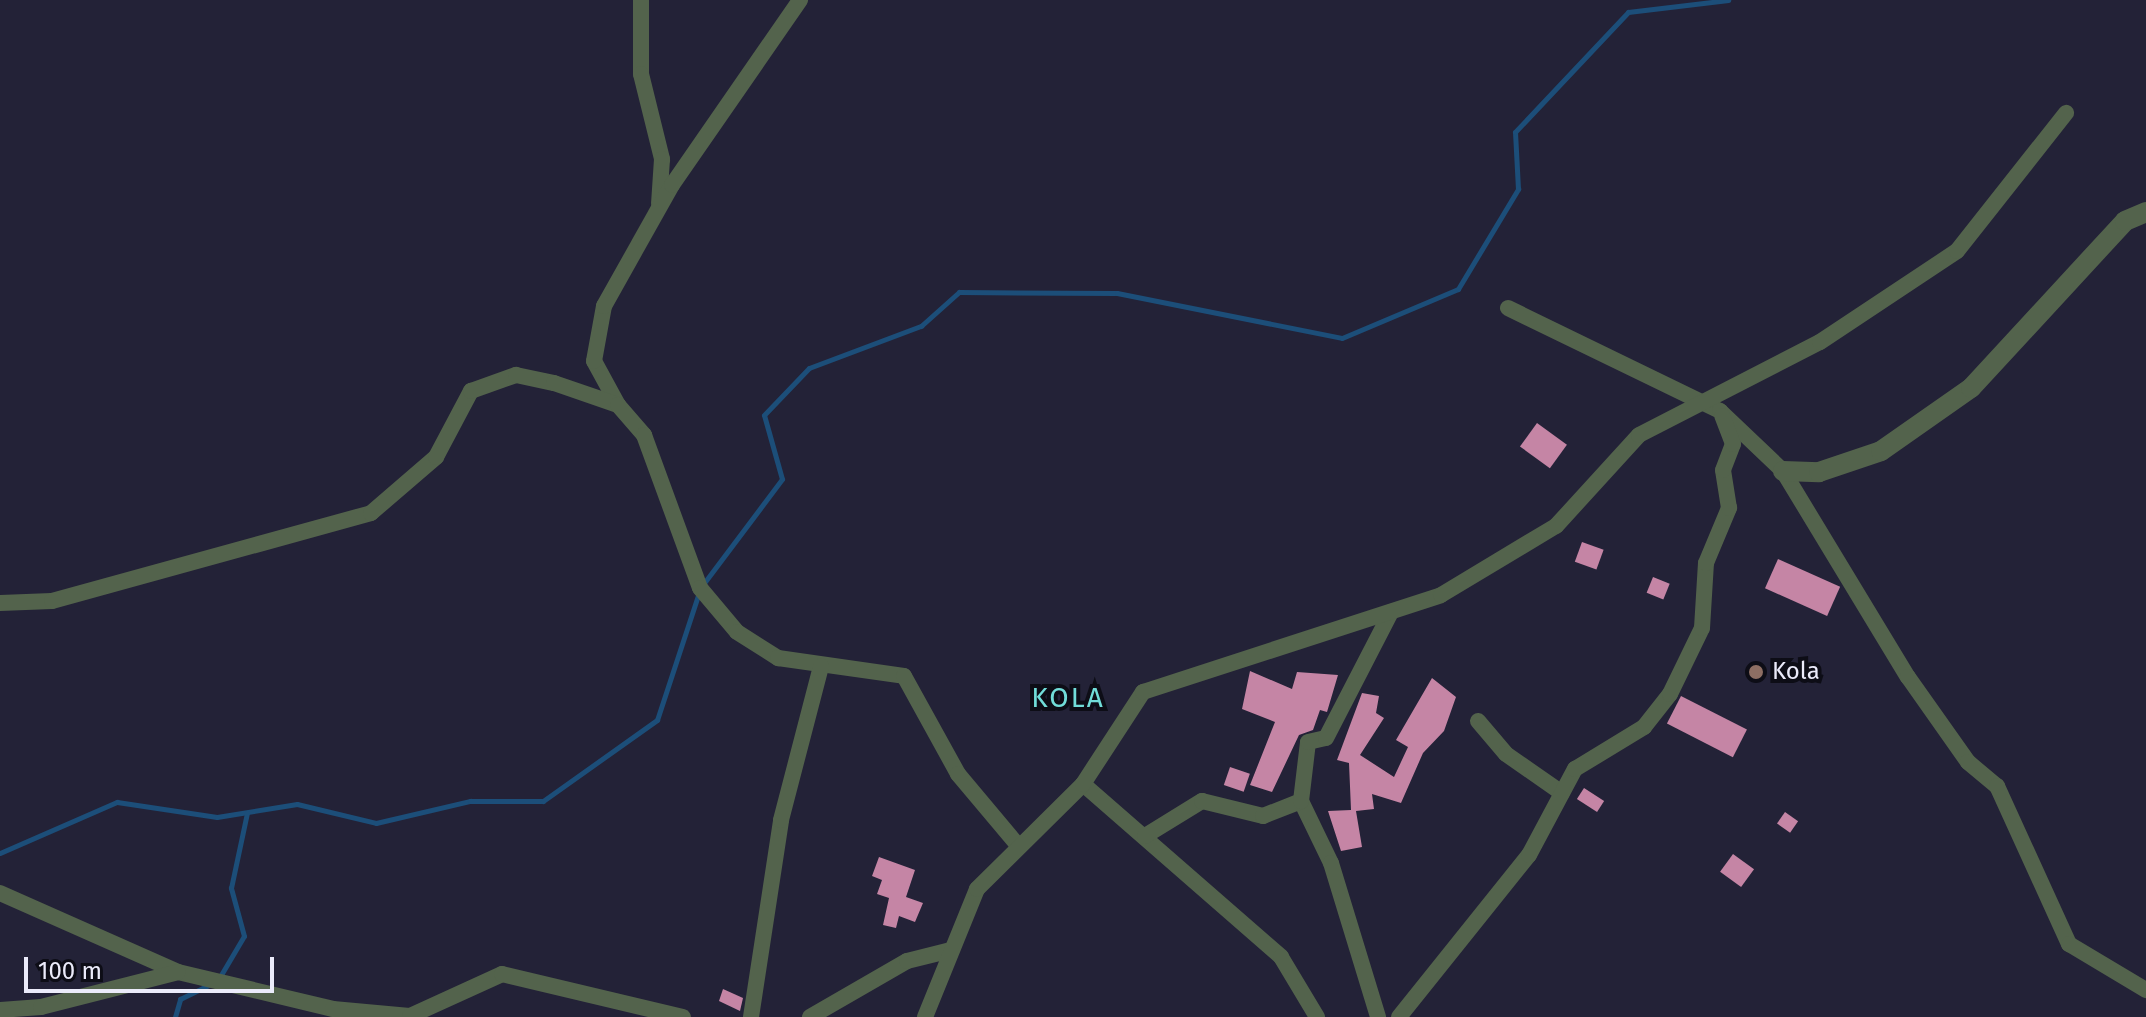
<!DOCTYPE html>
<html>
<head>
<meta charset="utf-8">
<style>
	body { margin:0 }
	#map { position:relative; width:2146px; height:1017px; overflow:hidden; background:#232237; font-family:"Fira Sans",sans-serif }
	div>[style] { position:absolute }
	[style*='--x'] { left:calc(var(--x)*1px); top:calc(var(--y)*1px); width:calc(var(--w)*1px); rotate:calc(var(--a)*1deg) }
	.stream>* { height:5px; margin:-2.5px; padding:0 2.5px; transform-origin:2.5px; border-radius:2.5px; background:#1c4e79 }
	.building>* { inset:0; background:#c585a5; transform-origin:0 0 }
	.minor>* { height:16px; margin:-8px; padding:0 8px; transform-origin:8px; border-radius:8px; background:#53634c }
	.tertiary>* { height:20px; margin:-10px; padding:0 10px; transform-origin:10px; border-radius:10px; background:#53634c }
	.dots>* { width:22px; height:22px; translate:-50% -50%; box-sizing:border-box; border:4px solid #0d0d16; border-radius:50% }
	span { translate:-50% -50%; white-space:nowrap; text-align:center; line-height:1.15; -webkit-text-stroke:8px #0d0d16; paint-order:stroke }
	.poi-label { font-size:24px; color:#ebebfa }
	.left { translate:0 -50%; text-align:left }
	.quarter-label { font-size:28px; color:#71ddd9; letter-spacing:2px }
	.scale { position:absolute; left:24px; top:957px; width:250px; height:36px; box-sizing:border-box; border:4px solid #ebebfa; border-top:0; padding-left:10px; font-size:24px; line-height:28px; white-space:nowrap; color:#ebebfa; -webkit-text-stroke:6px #0d0d16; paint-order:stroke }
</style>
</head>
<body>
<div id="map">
	<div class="stream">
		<div style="--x:704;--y:583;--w:130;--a:-53.1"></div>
		<div style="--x:782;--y:479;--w:66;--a:-105.7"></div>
		<div style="--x:764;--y:415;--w:65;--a:-46.2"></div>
		<div style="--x:809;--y:368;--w:120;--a:-20.6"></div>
		<div style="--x:921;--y:326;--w:51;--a:-41.8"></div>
		<div style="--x:959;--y:292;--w:158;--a:0.4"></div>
		<div style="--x:1117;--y:293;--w:229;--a:11.3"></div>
		<div style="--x:1342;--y:338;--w:126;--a:-22.9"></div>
		<div style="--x:1458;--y:289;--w:117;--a:-59"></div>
		<div style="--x:1518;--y:189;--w:57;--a:-93"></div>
		<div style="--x:1515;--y:132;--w:165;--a:-46.7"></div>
		<div style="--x:1628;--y:12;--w:101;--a:-6.8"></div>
		<div style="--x:0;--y:853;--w:128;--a:-23.6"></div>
		<div style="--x:117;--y:802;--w:101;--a:8.5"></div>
		<div style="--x:217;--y:817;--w:81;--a:-9.2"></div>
		<div style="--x:297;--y:804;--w:81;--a:13.5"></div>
		<div style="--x:376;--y:823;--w:97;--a:-13.2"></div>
		<div style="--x:470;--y:801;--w:73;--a:0"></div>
		<div style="--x:543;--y:801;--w:140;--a:-35.4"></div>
		<div style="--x:657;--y:720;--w:135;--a:-71.8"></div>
		<div style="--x:218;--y:980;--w:51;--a:-59.4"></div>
		<div style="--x:244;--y:936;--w:50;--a:-105.2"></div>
		<div style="--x:231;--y:888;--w:77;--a:-78"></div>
		<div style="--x:175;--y:1017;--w:19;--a:-74"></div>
		<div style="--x:180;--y:999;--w:32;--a:-26"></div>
	</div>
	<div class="building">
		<div style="left:1537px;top:423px;width:37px;height:29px;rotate:36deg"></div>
		<div style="left:1582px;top:542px;width:23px;height:21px;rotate:20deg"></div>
		<div style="left:1778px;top:559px;width:68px;height:32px;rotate:24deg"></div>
		<div style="left:1653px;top:577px;width:18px;height:17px;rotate:22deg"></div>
		<div style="clip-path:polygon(1250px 671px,1292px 689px,1297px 672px,1338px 675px,1327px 712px,1320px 710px,1313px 730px,1299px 735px,1272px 792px,1250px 785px,1275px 722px,1242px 709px)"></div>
		<div style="clip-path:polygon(1432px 678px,1456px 697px,1444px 731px,1423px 753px,1401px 803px,1372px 794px,1374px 809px,1356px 811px,1362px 847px,1341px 851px,1328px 811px,1351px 810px,1349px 763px,1337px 760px,1362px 693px,1379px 696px,1376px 713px,1384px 718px,1360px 755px,1394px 777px,1408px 747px,1396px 740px)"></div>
		<div style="left:1681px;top:696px;width:74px;height:31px;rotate:27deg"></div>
		<div style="left:1230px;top:767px;width:21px;height:19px;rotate:19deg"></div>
		<div style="left:1584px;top:788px;width:24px;height:13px;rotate:33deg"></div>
		<div style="left:1785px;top:812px;width:16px;height:14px;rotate:35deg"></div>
		<div style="left:1733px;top:854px;width:26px;height:22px;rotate:36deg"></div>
		<div style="clip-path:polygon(879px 857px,915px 870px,906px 897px,923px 903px,915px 922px,899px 916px,896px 928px,883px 925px,889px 898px,877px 894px,882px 880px,872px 876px)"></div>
		<div style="clip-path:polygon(723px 989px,743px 998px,740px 1011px,719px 1001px)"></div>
	</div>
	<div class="minor">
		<div style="--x:641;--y:0;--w:74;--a:90"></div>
		<div style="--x:641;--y:74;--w:88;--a:76.1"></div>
		<div style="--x:662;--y:159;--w:45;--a:93.8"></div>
		<div style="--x:1508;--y:308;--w:236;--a:25.9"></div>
		<div style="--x:1720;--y:411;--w:87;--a:43.6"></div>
		<div style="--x:1783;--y:471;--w:241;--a:58.8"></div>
		<div style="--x:1908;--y:677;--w:104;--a:54.8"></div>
		<div style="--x:1968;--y:762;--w:38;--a:40"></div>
		<div style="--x:1997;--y:786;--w:174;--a:65.5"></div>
		<div style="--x:2069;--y:944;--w:90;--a:30.9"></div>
		<div style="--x:618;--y:405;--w:50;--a:-118.6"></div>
		<div style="--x:594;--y:361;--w:56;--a:-79.7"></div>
		<div style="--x:604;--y:306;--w:139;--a:-60.7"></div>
		<div style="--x:672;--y:185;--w:225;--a:-55.3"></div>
		<div style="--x:0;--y:603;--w:52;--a:-2.2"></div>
		<div style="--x:52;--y:601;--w:331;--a:-15.4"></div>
		<div style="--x:371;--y:513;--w:86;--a:-40.7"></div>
		<div style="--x:436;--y:457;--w:75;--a:-62.1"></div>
		<div style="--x:471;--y:391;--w:48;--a:-19.6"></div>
		<div style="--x:516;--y:375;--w:39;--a:12"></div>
		<div style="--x:554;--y:383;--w:68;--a:19"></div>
		<div style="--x:618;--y:405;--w:40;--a:49"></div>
		<div style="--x:644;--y:435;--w:163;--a:69.9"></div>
		<div style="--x:700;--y:588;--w:57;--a:49.9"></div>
		<div style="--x:737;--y:632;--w:49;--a:32.4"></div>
		<div style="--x:778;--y:658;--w:127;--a:8.1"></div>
		<div style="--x:904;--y:676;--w:112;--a:61.1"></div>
		<div style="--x:958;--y:774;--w:90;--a:50"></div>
		<div style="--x:1478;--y:721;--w:43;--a:49.7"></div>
		<div style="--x:1506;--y:754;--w:68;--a:34.9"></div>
		<div style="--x:1083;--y:784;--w:263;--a:41.1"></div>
		<div style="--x:1281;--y:957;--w:70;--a:59"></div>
		<div style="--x:1301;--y:801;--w:69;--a:64.2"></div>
		<div style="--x:1331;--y:863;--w:161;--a:73"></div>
		<div style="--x:1145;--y:836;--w:67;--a:-31.6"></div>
		<div style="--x:1202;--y:801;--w:63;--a:13.8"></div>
		<div style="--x:1263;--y:816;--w:41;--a:-21.5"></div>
		<div style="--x:1301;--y:801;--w:59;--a:-83.2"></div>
		<div style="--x:1308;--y:742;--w:18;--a:-13"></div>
		<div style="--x:1326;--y:738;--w:142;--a:-62.7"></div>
		<div style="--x:0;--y:893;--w:195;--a:23.9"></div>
		<div style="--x:178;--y:972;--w:159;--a:13.4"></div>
		<div style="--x:333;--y:1009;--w:77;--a:5.2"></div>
		<div style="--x:410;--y:1016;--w:101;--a:-24.5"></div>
		<div style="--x:502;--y:974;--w:186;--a:13.4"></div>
		<div style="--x:0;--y:1010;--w:41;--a:-4.2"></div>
		<div style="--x:41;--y:1007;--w:141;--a:-14.3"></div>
		<div style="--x:751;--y:1017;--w:199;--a:-81.3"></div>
		<div style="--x:781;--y:820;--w:159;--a:-75.4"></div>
		<div style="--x:810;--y:1017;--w:112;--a:-30"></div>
		<div style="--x:907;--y:961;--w:45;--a:-14"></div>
		<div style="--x:925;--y:1017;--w:138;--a:-67.9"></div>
		<div style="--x:977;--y:889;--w:149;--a:-44.7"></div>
		<div style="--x:1083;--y:784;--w:110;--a:-56.9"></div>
		<div style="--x:1143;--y:692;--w:313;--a:-18"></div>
		<div style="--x:1441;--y:595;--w:134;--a:-31"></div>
		<div style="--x:1556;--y:526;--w:123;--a:-47.6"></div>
		<div style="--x:1639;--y:435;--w:203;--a:-27.2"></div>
		<div style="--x:1820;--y:342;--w:164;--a:-33.6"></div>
		<div style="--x:1957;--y:251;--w:176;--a:-51.7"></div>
		<div style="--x:1399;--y:1017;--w:208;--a:-51.3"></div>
		<div style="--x:1529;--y:855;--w:98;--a:-61.9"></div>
		<div style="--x:1575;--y:769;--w:81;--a:-31.3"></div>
		<div style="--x:1644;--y:727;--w:42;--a:-51.8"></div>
		<div style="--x:1670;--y:694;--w:73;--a:-64.1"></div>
		<div style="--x:1702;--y:628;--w:65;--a:-86.5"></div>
		<div style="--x:1706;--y:563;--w:60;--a:-67.3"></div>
		<div style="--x:1729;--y:508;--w:38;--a:-99"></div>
		<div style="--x:1723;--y:470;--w:28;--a:-69"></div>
		<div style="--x:1733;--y:444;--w:30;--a:-111"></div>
	</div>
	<div class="tertiary">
		<div style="--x:1783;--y:471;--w:36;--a:2"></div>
		<div style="--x:1819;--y:472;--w:65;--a:-18.7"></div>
		<div style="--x:1881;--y:451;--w:110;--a:-35"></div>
		<div style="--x:1971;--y:388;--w:227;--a:-47.3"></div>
		<div style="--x:2125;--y:221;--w:23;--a:-23"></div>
	</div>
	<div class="dots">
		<div style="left:1756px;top:672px;background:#8d6e63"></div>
	</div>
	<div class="poi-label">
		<span class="left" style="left:1772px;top:672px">Kola</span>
	</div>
	<div class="quarter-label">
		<span style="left:1068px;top:698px">KOLA</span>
	</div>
	<div class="scale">100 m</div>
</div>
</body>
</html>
